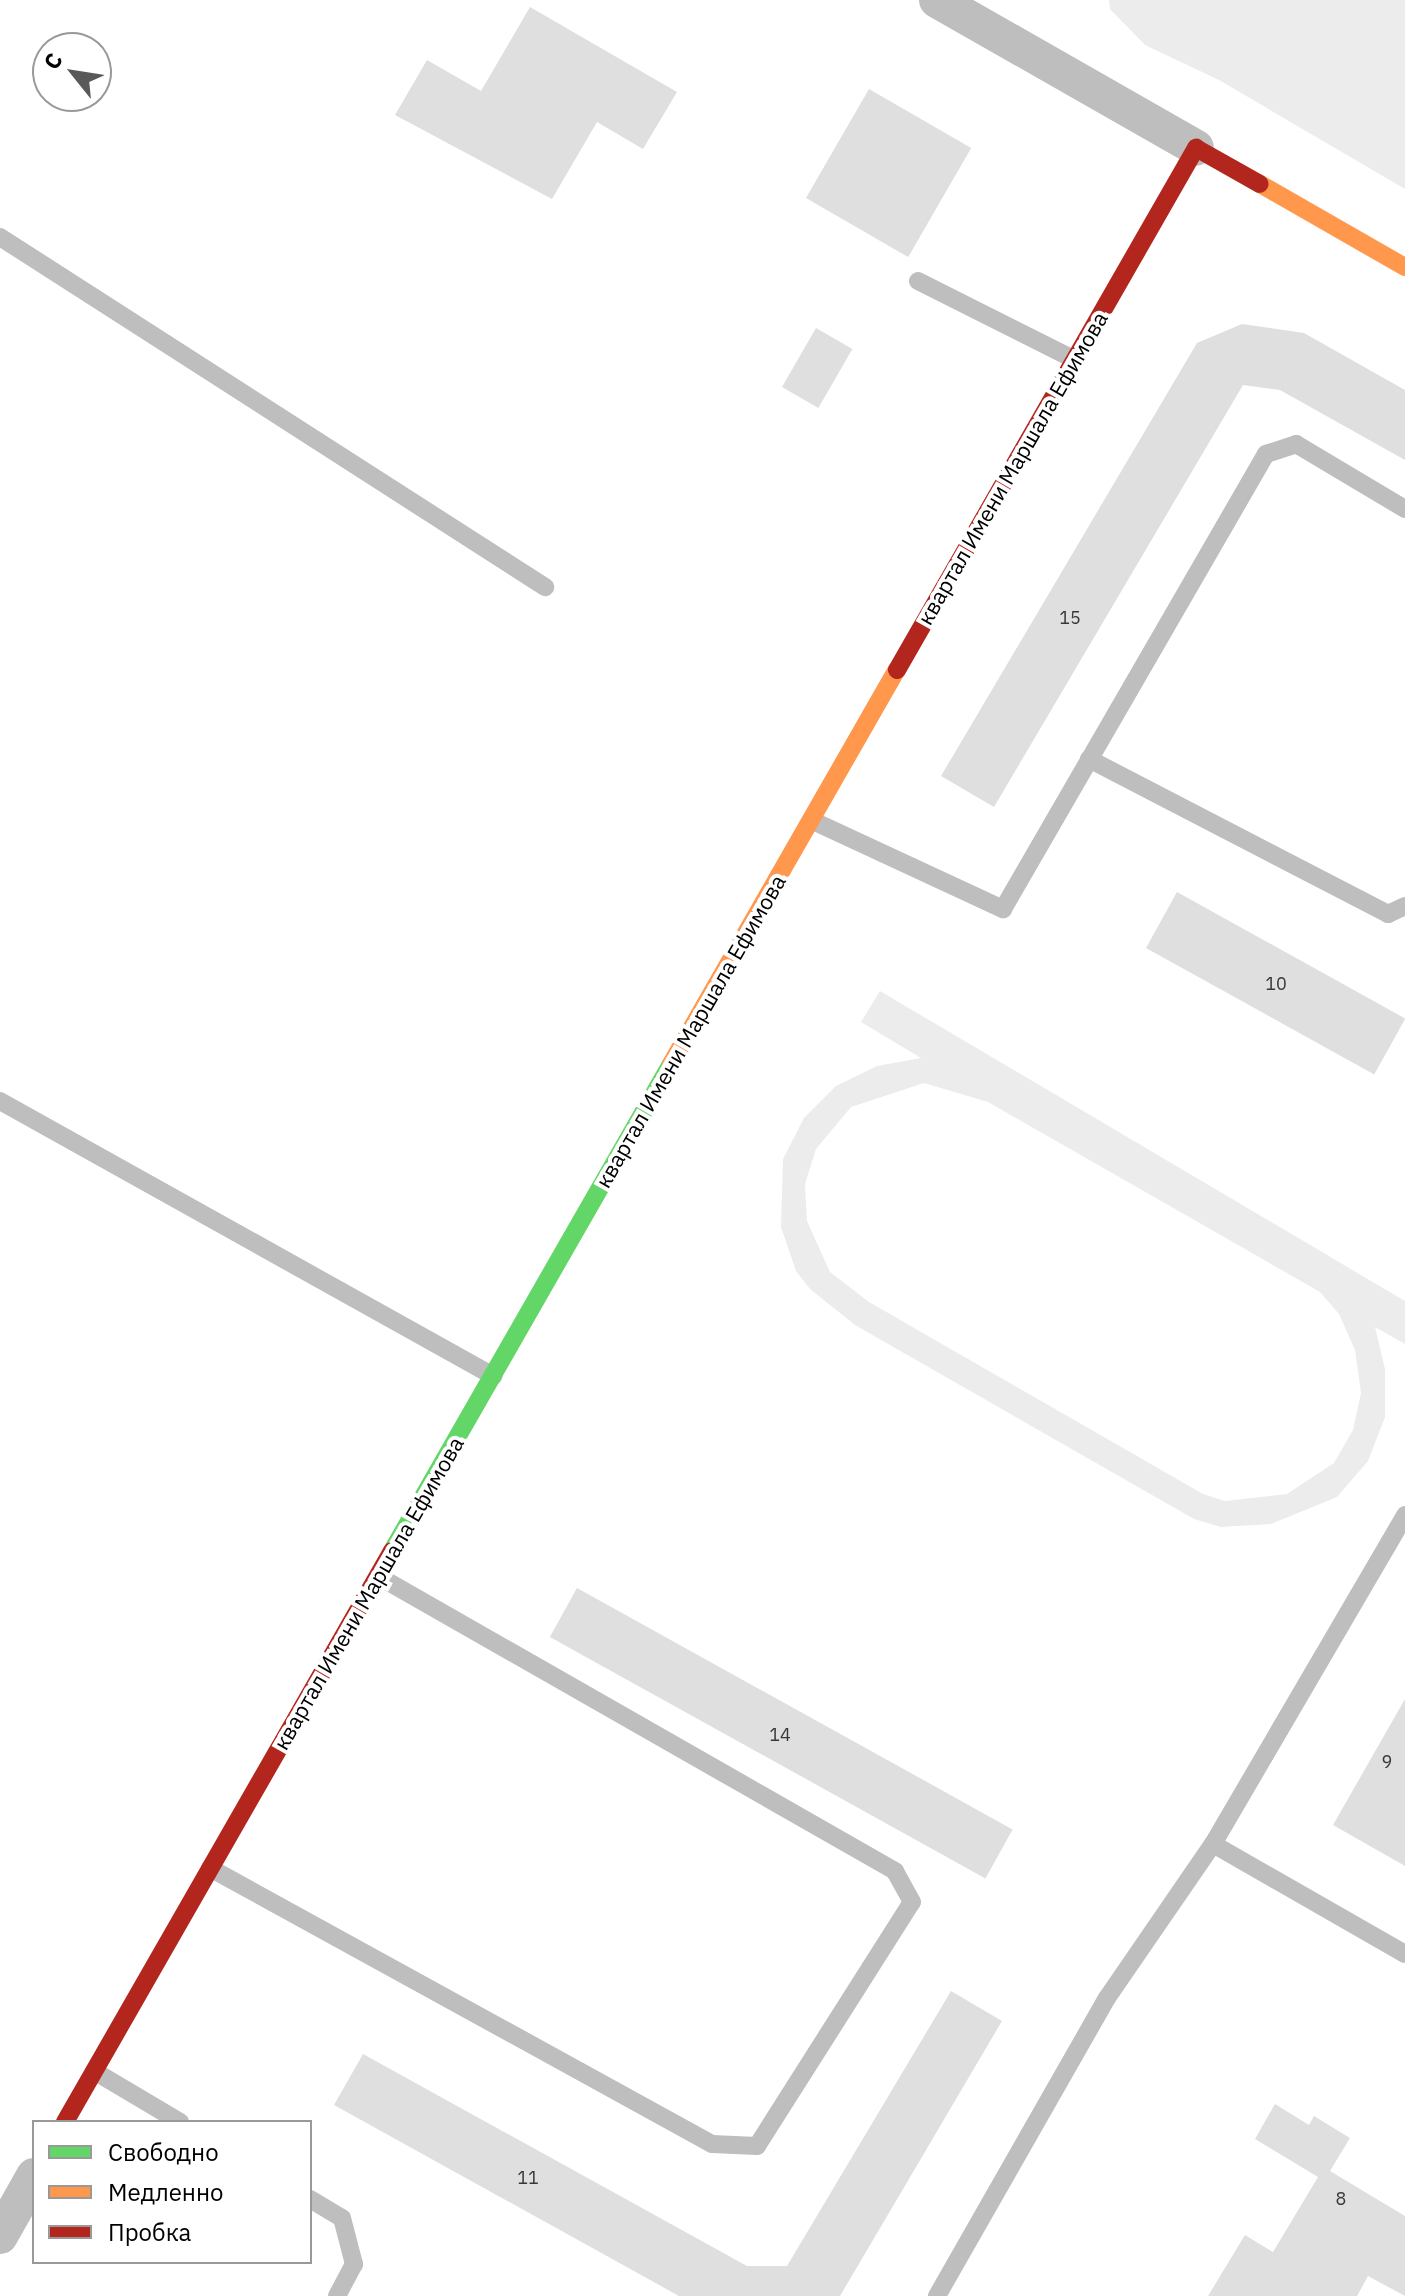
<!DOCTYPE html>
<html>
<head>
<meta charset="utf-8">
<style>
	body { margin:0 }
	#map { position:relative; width:1405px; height:2296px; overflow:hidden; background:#fff; font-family:"IBM Plex Sans",sans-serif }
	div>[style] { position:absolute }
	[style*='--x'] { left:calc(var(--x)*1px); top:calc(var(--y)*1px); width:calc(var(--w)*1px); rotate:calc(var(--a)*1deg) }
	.green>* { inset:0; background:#ececec }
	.building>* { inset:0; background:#dfdfdf; transform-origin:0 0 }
	.lane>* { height:18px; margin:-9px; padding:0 9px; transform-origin:9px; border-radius:9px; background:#bebebe }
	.street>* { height:36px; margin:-18px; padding:0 18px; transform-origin:18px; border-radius:18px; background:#bebebe }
	.fast>* { height:18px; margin:-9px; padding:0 9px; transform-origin:9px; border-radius:9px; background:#63d668 }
	.slow>* { height:18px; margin:-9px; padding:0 9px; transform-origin:9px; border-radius:9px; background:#ff974d }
	.jam>* { height:18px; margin:-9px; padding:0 9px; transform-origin:9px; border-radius:9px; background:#b3261e }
	span { translate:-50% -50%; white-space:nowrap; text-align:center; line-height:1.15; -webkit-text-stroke:8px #fff; paint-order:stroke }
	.number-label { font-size:18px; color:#383838 }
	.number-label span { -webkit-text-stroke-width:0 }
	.street-label { font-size:22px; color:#000 }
	.legend { position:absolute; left:32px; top:2120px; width:280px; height:144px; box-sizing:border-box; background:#fff; border:2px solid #999; margin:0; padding:10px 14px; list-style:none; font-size:24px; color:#000 }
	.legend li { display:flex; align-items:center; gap:16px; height:40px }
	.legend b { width:40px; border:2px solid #999 }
	.north { position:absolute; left:32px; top:32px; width:80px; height:80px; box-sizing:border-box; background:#fff; border:2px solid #999; border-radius:50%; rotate:300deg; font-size:22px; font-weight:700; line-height:32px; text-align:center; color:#000 }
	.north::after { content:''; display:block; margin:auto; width:28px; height:36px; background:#595959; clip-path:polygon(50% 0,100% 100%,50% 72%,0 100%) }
</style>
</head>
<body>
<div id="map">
	<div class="green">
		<div style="clip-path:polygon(1109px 0,1405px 0,1405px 189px,1219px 80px,1145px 45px,1110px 9px)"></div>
		<div style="clip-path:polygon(evenodd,880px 991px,1405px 1301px,1405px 1344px,1375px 1327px,1385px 1369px,1385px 1417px,1368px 1461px,1337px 1497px,1271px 1524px,1221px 1527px,1194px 1519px,855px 1325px,810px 1289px,796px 1271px,781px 1227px,783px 1159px,804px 1118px,836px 1086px,877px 1066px,921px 1058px,861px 1022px,880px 991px,924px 1083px,988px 1102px,1320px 1292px,1339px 1314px,1355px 1350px,1361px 1393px,1353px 1430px,1334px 1463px,1287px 1494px,1225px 1501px,1203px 1494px,869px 1302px,830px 1272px,807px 1221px,805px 1184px,816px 1149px,851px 1107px,924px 1083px)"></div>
	</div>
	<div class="building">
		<div style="clip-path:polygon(530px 7px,677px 92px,643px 149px,597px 122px,552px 199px,395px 115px,427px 60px,481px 91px)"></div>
		<div style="left:869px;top:89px;width:118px;height:126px;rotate:30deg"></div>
		<div style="clip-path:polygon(1242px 324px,1304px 333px,1405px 390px,1405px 460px,1280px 390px,1243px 385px,994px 807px,941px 776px,1197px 343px)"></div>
		<div style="left:816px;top:328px;width:42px;height:68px;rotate:30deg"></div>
		<div style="left:1177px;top:892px;width:261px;height:64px;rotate:29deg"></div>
		<div style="left:577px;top:1588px;width:498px;height:56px;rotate:29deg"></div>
		<div style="clip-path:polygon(1405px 1699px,1405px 1866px,1333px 1825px)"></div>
		<div style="clip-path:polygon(951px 1991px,1002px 2021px,840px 2296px,679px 2296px,334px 2105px,363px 2054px,747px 2266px,787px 2266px)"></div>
		<div style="clip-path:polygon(1275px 2104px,1309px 2125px,1314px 2116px,1350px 2138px,1330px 2171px,1405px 2216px,1405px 2296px,1368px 2276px,1357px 2296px,1208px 2296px,1245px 2235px,1273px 2252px,1318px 2177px,1255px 2139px)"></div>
	</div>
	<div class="lane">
		<div style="--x:0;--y:237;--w:648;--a:32.71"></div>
		<div style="--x:918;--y:281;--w:176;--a:26.7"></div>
		<div style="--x:1089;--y:759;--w:337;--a:27.4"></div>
		<div style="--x:1388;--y:914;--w:19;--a:-25"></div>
		<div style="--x:811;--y:820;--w:212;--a:24.9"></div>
		<div style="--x:1003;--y:909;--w:526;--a:-59.97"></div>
		<div style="--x:1266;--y:454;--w:32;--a:-18"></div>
		<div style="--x:1296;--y:444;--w:127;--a:30.8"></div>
		<div style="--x:0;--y:1101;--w:565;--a:29.15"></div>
		<div style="--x:1213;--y:1844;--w:221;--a:29.8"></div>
		<div style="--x:210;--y:1868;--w:573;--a:28.8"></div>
		<div style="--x:712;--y:2144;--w:45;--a:2.5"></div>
		<div style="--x:757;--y:2146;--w:289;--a:-57.6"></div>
		<div style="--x:912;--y:1902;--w:35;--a:-119"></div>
		<div style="--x:895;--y:1871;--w:595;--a:-150.29"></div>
		<div style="--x:94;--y:2071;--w:100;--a:30.7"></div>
		<div style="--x:310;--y:2199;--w:37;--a:31"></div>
		<div style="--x:342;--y:2218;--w:48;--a:75.4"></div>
		<div style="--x:354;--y:2264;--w:36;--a:118"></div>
		<div style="--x:937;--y:2296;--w:343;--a:-60.3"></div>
		<div style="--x:1107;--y:1998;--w:187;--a:-55.5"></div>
		<div style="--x:1213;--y:1844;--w:381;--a:-59.7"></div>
	</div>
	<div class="street">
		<div style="--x:937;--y:0;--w:298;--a:29.7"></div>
		<div style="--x:0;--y:2236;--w:69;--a:-60.5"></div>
	</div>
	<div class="fast">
		<div style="--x:392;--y:1551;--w:561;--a:-60.19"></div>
	</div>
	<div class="slow">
		<div style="--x:1260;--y:184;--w:167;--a:29.8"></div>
		<div style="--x:671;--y:1064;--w:454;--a:-60.2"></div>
	</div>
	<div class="jam">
		<div style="--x:897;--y:670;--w:602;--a:-60.2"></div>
		<div style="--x:1196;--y:148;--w:73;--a:29.4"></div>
		<div style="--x:65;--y:2122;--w:658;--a:-60.2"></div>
	</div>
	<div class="number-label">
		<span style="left:1070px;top:618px">15</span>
		<span style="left:1276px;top:984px">10</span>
		<span style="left:780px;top:1735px">14</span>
		<span style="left:1387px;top:1762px">9</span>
		<span style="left:528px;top:2178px">11</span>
		<span style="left:1341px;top:2199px">8</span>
	</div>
	<div class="street-label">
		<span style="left:1012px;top:468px;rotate:-60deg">квартал Имени Маршала Ефимова</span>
		<span style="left:690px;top:1031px;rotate:-60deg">квартал Имени Маршала Ефимова</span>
		<span style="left:368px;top:1593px;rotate:-60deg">квартал Имени Маршала Ефимова</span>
	</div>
	<ul class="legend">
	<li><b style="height:10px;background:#63d668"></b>Свободно</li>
	<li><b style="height:10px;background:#ff974d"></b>Медленно</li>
	<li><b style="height:10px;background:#b3261e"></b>Пробка</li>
	</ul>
	<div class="north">С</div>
</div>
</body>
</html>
